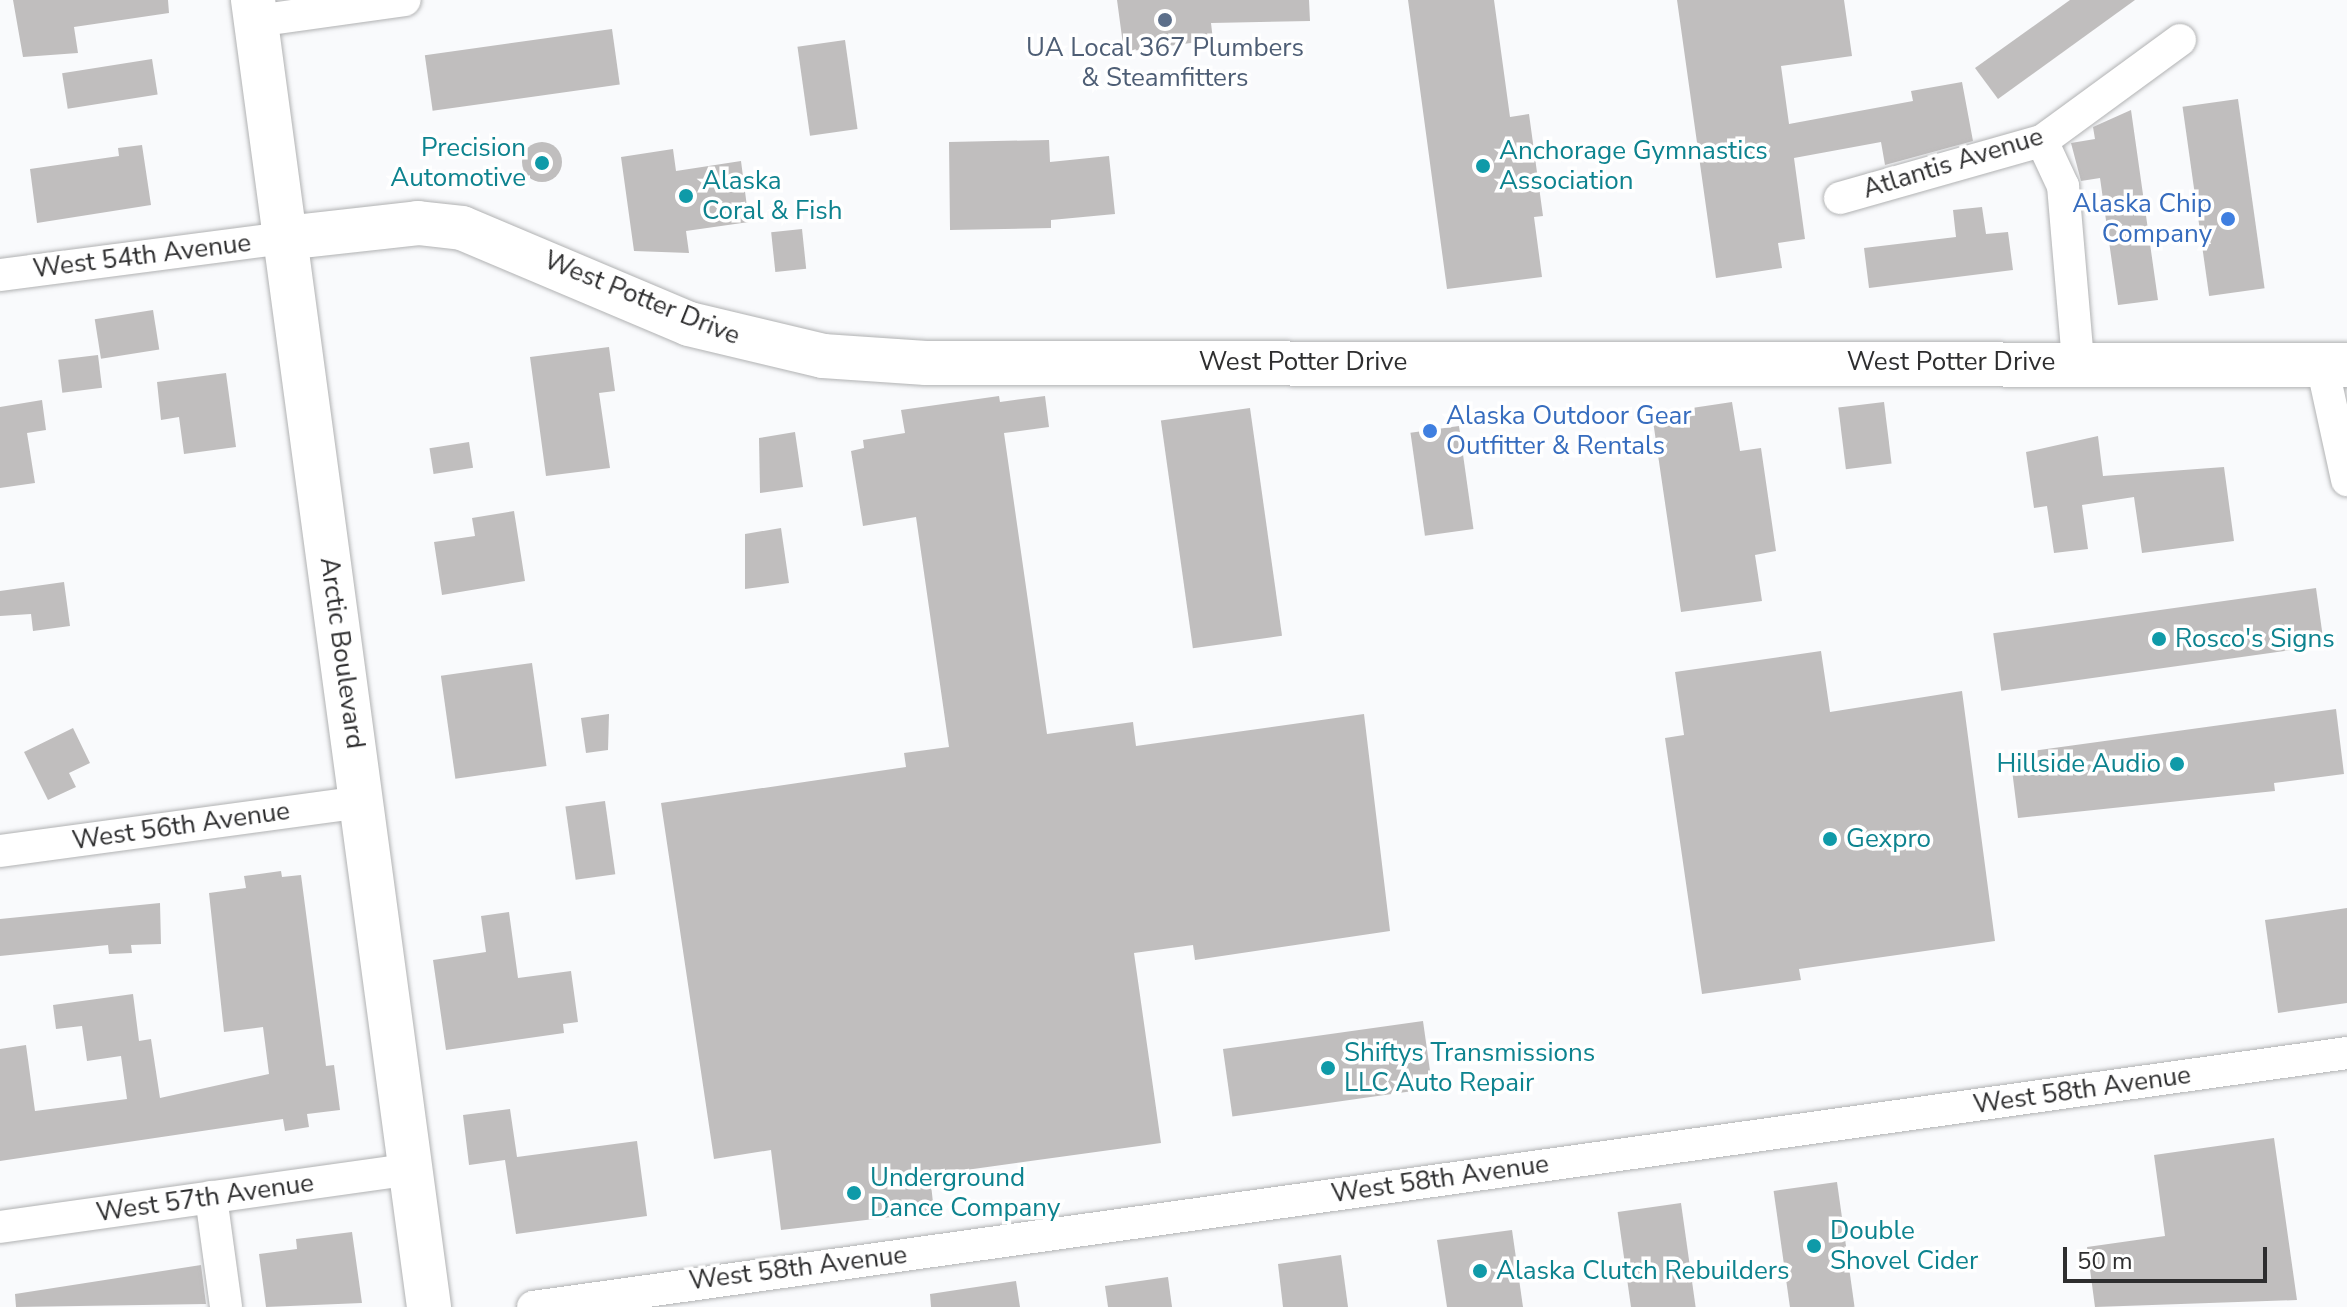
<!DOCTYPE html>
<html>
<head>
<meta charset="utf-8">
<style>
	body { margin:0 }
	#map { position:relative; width:2347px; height:1307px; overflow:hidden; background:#f9fafc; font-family:"Nunito Sans",sans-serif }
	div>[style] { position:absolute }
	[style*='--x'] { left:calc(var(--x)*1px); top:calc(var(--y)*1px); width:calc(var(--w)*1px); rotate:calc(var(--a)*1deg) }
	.building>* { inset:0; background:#c0bebe; transform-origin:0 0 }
	.round { border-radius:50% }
	.roads { filter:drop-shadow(0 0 2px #b1b2b3) drop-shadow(0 0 2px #b1b2b3) }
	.minor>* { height:32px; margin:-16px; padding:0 16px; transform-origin:16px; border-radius:16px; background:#fff }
	.secondary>* { height:44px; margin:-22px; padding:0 22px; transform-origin:22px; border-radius:22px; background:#fff }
	.dots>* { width:22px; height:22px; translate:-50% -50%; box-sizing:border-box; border:4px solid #fff; border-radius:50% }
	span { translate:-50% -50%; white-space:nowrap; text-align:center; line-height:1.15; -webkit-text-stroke:7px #fff; paint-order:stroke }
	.service-label { font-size:26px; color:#4e5e75 }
	.culture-label { font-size:26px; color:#0d838f }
	.right { translate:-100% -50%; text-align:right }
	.left { translate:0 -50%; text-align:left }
	.street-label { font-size:26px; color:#2e2e2f }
	.shop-label { font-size:26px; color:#366cbe }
	.scale { position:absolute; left:2063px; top:1247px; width:204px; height:36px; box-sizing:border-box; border:4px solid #2e2e2f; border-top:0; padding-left:10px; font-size:24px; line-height:28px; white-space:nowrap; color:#2e2e2f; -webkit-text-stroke:6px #fff; paint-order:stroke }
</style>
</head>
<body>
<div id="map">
	<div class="building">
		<div style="clip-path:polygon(13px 0,168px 0,169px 13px,74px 27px,78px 53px,23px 57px)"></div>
		<div style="clip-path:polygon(1117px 0,1309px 0,1310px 21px,1211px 23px,1213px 40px,1124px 52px)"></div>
		<div style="clip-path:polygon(1408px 0,1494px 0,1510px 117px,1529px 114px,1543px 216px,1534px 217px,1542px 277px,1447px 289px)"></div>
		<div style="clip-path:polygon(1677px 0,1844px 0,1852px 56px,1781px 66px,1789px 124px,1913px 101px,1911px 91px,1962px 82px,1973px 141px,1885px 165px,1881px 142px,1794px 158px,1805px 239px,1778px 243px,1782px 268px,1716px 278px)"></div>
		<div style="clip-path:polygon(2070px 0,2135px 0,1998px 99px,1975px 68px)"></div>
		<div style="left:612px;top:29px;width:56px;height:189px;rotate:82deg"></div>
		<div style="left:845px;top:40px;width:90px;height:48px;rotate:82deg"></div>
		<div style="left:152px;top:59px;width:36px;height:91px;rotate:81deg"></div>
		<div style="left:2238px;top:99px;width:191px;height:56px;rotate:82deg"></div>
		<div style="clip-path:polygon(2131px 110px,2158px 300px,2118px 305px,2100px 178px,2081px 181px,2071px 143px,2095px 139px,2093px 127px)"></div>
		<div style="clip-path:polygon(1049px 140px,1050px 162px,1109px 156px,1115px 214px,1051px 220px,1051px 228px,950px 230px,949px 142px)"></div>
		<div class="round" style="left:522px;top:142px;width:40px;height:40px"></div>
		<div style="clip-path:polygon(142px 145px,151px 205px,37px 223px,30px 169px,119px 156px,118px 148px)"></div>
		<div style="clip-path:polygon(673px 149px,676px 171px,741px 161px,749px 222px,686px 231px,689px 253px,634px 251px,621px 157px)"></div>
		<div style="clip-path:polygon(1982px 207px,1986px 234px,2008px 232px,2013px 270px,1869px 288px,1864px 248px,1956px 237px,1953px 210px)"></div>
		<div style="left:802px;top:229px;width:40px;height:31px;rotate:84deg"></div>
		<div style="left:153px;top:310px;width:40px;height:59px;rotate:81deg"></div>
		<div style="clip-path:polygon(609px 347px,615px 391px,599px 393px,610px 468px,546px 476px,530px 357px)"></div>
		<div style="left:98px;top:355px;width:33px;height:40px;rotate:83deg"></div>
		<div style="clip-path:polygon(226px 373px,236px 447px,184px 454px,179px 417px,161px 420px,157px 382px)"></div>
		<div style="clip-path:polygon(999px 396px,1000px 402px,1045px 396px,1049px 427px,1004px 433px,1047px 734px,1133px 722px,1136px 746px,1364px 714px,1390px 931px,1195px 960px,1193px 945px,1134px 953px,1161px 1143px,930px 1175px,934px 1212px,781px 1230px,771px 1150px,714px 1159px,661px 803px,906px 767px,904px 753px,949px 747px,916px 517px,863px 526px,851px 451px,864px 448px,863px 440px,905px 433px,901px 410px)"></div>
		<div style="clip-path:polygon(42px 400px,46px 430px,27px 433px,35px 483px,0 488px,0 407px)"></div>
		<div style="clip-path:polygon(1732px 402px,1740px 451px,1761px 448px,1776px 551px,1755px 555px,1762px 601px,1681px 612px,1652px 414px)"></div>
		<div style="left:1884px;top:402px;width:62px;height:46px;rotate:83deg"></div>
		<div style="left:1250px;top:408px;width:230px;height:90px;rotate:82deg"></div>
		<div style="left:1459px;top:426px;width:104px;height:49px;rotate:82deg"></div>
		<div style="clip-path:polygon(795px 432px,803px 487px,760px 493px,759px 438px)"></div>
		<div style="clip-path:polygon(2098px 436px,2103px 476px,2224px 467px,2234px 541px,2142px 553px,2134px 497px,2082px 505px,2088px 549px,2054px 553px,2047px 506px,2034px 508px,2026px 452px)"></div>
		<div style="left:469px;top:442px;width:26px;height:40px;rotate:81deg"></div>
		<div style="clip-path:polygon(514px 511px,525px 581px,442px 595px,434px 542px,475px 536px,472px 518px)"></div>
		<div style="clip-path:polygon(781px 528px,789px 583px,745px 589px,745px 534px)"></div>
		<div style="clip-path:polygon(64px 582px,70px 626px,33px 631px,31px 614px,0 616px,0 591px)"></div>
		<div style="left:2316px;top:588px;width:58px;height:326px;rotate:82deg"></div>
		<div style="clip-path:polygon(1821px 651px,1830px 712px,1962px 691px,1995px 941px,1799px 969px,1801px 980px,1702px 994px,1665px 738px,1684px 735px,1675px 672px)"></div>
		<div style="left:532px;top:663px;width:104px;height:92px;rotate:82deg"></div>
		<div style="clip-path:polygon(2336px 709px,2344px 774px,2274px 783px,2275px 791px,2018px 818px,2010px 754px)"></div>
		<div style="clip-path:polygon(609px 714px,608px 750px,586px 753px,581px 718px)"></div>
		<div style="clip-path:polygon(73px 728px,90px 763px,69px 773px,76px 787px,48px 800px,24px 752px)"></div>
		<div style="left:605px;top:801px;width:74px;height:40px;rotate:82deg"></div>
		<div style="clip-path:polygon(281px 871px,282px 877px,301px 875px,326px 1066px,334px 1065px,340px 1110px,307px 1114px,309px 1127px,285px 1131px,283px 1119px,0 1161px,0 1049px,26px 1045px,35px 1111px,127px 1099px,121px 1056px,87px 1061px,82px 1026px,56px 1029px,53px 1005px,133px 994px,139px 1041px,151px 1039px,160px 1098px,269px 1074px,263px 1027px,224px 1032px,209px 893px,246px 888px,244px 876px)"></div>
		<div style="clip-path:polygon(160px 903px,161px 944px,131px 945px,132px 953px,109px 954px,108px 945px,0 956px,0 919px)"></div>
		<div style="clip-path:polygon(2347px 908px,2347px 1003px,2278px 1013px,2265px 920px)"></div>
		<div style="clip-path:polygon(509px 912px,518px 978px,571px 971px,578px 1022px,563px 1024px,564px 1033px,446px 1050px,433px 960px,486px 952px,481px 916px)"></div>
		<div style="left:1423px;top:1021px;width:68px;height:202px;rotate:82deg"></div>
		<div style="clip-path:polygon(510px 1109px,517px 1157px,637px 1141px,647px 1216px,516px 1234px,505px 1160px,469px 1165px,463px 1115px)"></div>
		<div style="clip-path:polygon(2274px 1138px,2297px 1300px,2095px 1307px,2087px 1247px,2165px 1236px,2154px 1155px)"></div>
		<div style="left:1837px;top:1182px;width:126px;height:64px;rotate:82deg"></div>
		<div style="left:1681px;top:1203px;width:105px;height:64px;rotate:82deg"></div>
		<div style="clip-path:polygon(1512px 1230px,1523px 1307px,1447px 1307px,1437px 1240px)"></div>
		<div style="clip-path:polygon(352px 1232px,362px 1303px,266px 1307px,259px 1254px,297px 1249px,296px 1239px)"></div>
		<div style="clip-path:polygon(1341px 1255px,1348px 1307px,1283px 1307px,1278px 1264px)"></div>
		<div style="clip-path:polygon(201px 1265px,206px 1304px,16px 1307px,15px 1294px)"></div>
		<div style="clip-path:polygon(1168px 1277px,1172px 1307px,1108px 1307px,1105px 1286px)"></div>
		<div style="clip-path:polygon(1016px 1281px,1020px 1307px,931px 1307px,930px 1294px)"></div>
	</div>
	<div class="roads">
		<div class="minor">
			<div style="--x:256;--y:21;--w:150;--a:-8"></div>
			<div style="--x:2042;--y:141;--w:50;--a:65"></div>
			<div style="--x:2063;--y:186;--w:177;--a:85.1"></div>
			<div style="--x:1840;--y:198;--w:210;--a:-15.8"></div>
			<div style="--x:2042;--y:141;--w:171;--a:-36.2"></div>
			<div style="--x:0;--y:275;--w:287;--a:-7.4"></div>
			<div style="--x:2322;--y:365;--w:118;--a:77.7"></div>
			<div style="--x:0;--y:851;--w:365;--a:-7.7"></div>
			<div style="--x:211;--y:1197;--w:111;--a:82.2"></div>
			<div style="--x:0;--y:1227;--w:415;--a:-8"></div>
			<div style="--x:533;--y:1307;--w:1832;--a:-7.97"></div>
		</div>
		<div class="secondary">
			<div style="--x:253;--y:0;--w:1319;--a:82.33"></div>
			<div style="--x:285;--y:238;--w:134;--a:-6.4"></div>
			<div style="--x:418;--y:223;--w:44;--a:6.5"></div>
			<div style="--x:462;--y:228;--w:246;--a:22.9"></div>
			<div style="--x:689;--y:324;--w:138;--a:13.4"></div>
			<div style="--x:823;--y:356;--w:103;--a:3.9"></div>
			<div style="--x:926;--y:363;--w:1421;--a:0.08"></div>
		</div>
	</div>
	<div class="dots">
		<div style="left:1165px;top:20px;background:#5c6f8a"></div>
		<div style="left:542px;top:163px;background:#0f9aa8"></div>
		<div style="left:1483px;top:166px;background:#0f9aa8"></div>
		<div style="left:686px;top:196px;background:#0f9aa8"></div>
		<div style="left:2228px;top:219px;background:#3f7fe0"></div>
		<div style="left:1430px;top:431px;background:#3f7fe0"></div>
		<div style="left:2159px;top:639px;background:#0f9aa8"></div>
		<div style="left:2177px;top:764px;background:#0f9aa8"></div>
		<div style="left:1830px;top:839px;background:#0f9aa8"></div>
		<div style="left:1328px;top:1068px;background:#0f9aa8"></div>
		<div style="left:854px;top:1193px;background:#0f9aa8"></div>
		<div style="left:1814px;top:1246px;background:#0f9aa8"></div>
		<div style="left:1480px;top:1271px;background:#0f9aa8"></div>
	</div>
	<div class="service-label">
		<span style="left:1165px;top:63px">UA Local 367 Plumbers<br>&amp; Steamfitters</span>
	</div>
	<div class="culture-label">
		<span class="right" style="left:526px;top:163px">Precision<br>Automotive</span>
		<span class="left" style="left:1499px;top:166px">Anchorage Gymnastics<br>Association</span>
		<span class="left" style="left:702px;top:196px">Alaska<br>Coral &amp; Fish</span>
		<span class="left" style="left:2175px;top:639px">Rosco's Signs</span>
		<span class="right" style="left:2161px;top:764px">Hillside Audio</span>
		<span class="left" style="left:1846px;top:839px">Gexpro</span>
		<span class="left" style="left:1344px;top:1068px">Shiftys Transmissions<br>LLC Auto Repair</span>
		<span class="left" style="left:870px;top:1193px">Underground<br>Dance Company</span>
		<span class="left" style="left:1830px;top:1246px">Double<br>Shovel Cider</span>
		<span class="left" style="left:1496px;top:1271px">Alaska Clutch Rebuilders</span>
	</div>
	<div class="street-label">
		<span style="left:1953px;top:163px;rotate:-17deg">Atlantis Avenue</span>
		<span style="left:142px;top:256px;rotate:-7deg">West 54th Avenue</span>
		<span style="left:642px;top:298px;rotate:22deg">West Potter Drive</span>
		<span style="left:1303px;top:362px">West Potter Drive</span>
		<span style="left:1951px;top:362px">West Potter Drive</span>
		<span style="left:342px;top:653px;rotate:82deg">Arctic Boulevard</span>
		<span style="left:181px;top:826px;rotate:-8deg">West 56th Avenue</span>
		<span style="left:2082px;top:1090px;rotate:-8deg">West 58th Avenue</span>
		<span style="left:1440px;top:1179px;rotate:-8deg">West 58th Avenue</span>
		<span style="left:205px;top:1198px;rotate:-8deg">West 57th Avenue</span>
		<span style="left:798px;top:1268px;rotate:-7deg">West 58th Avenue</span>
	</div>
	<div class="shop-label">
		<span class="right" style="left:2212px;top:219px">Alaska Chip<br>Company</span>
		<span class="left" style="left:1446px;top:431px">Alaska Outdoor Gear<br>Outfitter &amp; Rentals</span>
	</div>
	<div class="scale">50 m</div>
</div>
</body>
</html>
